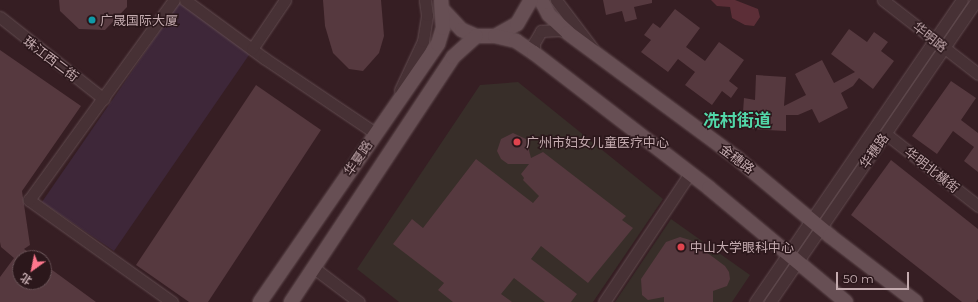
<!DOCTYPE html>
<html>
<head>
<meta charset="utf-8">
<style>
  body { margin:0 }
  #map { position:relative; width:978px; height:302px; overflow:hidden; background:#361e23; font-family:Montserrat,"Noto Sans SC",sans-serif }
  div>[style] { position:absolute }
  .medical>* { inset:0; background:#382e29 }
  .green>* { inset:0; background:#3e2739 }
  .water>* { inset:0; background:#5c2e37 }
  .building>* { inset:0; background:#56393f }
  .roads { filter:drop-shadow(0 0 1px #624c50) drop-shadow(0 0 1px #624c50) }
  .minor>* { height:11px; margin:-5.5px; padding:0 5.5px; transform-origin:5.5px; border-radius:5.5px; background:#473135 }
  .major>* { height:14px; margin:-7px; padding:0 7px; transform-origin:7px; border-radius:7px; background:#674f54 }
  .dots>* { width:11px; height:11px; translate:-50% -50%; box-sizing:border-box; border:2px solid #2b171b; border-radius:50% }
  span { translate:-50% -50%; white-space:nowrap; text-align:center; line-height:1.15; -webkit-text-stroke:3px #2b171b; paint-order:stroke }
  .poi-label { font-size:13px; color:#c4abaf }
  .left { translate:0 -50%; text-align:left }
  .street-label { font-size:13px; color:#c4abaf }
  .district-label { font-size:17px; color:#52d8a9; font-weight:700 }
  .north { position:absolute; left:12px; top:250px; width:40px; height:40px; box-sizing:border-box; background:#2b171b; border:1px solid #685256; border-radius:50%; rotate:213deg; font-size:11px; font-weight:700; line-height:16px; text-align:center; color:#c4abaf }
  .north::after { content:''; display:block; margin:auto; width:14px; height:18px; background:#fd778d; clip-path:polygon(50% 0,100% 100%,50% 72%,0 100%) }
  .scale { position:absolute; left:836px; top:272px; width:73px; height:18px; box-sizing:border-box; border:2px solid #c4abaf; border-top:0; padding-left:5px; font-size:12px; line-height:14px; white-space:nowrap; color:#c4abaf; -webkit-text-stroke:3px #2b171b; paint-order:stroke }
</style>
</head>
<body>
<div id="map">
  <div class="medical">
    <i style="clip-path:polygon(518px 82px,663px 199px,593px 302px,399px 302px,357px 269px,480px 85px)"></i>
    <i style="clip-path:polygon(671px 219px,750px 275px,732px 302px,615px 302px)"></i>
  </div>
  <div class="green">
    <i style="clip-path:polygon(179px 3px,251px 52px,114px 251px,42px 202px)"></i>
  </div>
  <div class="water">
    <i style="clip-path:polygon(711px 0,735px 0,758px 9px,760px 17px,754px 26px,745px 25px,732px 18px,730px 7px,717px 6px)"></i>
  </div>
  <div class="building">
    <i style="clip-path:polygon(59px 0,127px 0,127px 7px,105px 30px,79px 29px,60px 11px)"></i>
    <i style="clip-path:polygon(323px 0,381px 0,384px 36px,379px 53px,363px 71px,349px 69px,333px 53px,325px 26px)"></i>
    <i style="clip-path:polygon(603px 0,652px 0,652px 3px,634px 7px,637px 19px,625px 22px,622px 11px,606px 15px)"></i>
    <i style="clip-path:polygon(675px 9px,700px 28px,686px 47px,705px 61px,719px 42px,744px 60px,729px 81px,738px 88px,731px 98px,722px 91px,712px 105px,685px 85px,695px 72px,678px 59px,668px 72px,641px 52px,651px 40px,644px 35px,653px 23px,660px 28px)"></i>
    <i style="clip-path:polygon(849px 29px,867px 42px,874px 32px,888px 42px,881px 51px,894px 61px,873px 89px,859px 78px,853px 86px,841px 93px,848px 108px,819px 123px,812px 109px,798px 115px,786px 115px,786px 131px,751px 129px,752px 113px,743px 112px,744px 98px,755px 100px,756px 75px,786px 77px,784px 106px,806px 95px,795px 74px,822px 60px,834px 83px,855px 72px,831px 54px)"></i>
    <i style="clip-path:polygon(0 50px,81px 106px,22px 191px,30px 245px,24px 249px,37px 258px,20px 258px,20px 282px,44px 282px,44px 264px,96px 302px,0 302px,0 277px,14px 258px,1px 247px,0 242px)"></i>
    <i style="clip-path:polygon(951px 81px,976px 98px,961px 120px,978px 133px,978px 172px,964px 161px,974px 147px,953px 131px,937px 154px,912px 136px)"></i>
    <i style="clip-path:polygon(256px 85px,321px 130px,208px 302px,189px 302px,136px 265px)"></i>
    <i style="clip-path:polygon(513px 133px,526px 139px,531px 158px,543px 152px,626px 216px,622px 220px,633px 228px,588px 283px,541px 246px,531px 259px,577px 294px,571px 302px,545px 302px,514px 278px,501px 294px,512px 302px,453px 302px,438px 290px,444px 283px,393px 244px,412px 219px,423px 228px,476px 159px,533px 203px,539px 196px,523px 180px,524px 178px,521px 174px,529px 164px,508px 164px,501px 159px,497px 151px,501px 139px)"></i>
    <i style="clip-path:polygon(891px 160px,978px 229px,978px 299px,976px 302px,962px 302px,851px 215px)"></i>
    <i style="clip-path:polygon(680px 237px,690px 240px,725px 266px,729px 272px,730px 279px,727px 286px,713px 291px,713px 302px,664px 302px,664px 297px,648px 300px,642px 295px,641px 279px,666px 242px)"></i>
  </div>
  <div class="roads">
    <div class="minor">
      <i style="left:185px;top:0;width:98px;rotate:36.3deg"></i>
      <i style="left:264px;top:58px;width:134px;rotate:34deg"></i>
      <i style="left:556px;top:0;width:61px;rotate:52.9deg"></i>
      <i style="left:883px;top:0;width:120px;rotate:37.9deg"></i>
      <i style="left:0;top:17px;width:132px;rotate:38.3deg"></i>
      <i style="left:252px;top:49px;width:59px;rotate:-56deg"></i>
      <i style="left:534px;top:53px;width:10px;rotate:-90deg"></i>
      <i style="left:534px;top:43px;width:14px;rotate:-60deg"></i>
      <i style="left:541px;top:31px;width:19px;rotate:-3deg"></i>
      <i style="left:560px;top:30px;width:9px;rotate:21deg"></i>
      <i style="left:400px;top:90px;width:54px;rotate:-64.9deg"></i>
      <i style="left:423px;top:41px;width:26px;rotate:-81deg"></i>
      <i style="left:427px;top:15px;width:15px;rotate:-98deg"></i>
      <i style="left:886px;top:134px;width:117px;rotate:38deg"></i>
      <i style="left:314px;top:268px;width:56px;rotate:37.1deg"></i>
      <i style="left:172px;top:302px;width:176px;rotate:-144.5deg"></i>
      <i style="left:29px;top:200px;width:247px;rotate:-54.1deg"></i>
      <i style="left:604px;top:302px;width:155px;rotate:-56.3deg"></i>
      <i style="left:755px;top:302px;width:366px;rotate:-55.6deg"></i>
      <i style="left:770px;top:302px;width:366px;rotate:-55.6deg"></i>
    </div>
    <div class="major">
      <i style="left:541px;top:0;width:17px;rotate:62deg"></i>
      <i style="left:549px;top:15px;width:26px;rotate:43deg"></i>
      <i style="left:568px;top:33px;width:212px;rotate:36.5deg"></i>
      <i style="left:738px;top:159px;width:120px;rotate:39.9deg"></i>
      <i style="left:830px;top:236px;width:108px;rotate:37.5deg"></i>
      <i style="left:444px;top:11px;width:26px;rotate:47deg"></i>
      <i style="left:462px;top:30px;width:15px;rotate:23deg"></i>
      <i style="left:476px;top:36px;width:19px"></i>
      <i style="left:495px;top:36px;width:25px;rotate:-29deg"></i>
      <i style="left:517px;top:24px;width:28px;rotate:-60deg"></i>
      <i style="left:495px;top:36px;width:22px;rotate:13deg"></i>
      <i style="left:516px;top:41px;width:22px;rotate:34deg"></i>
      <i style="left:534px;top:53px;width:221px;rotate:37.6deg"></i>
      <i style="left:709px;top:188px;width:178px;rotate:39.8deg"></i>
      <i style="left:260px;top:302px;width:313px;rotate:-55.4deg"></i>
      <i style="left:438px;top:44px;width:17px;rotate:-73deg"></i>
      <i style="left:443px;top:28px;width:28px;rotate:-94deg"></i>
      <i style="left:291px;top:302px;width:294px;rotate:-56.5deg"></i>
      <i style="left:453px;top:57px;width:31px;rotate:-42deg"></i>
    </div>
  </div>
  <div class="dots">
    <i style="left:92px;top:20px;background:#0f9aa8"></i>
    <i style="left:517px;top:142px;background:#e0444e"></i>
    <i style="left:681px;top:247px;background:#e0444e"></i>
  </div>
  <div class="poi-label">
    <span class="left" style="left:100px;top:20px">广晟国际大厦</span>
    <span class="left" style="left:526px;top:142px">广州市妇女儿童医疗中心</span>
    <span class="left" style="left:690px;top:247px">中山大学眼科中心</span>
  </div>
  <div class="street-label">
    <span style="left:930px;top:37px;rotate:38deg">华明路</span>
    <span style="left:51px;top:59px;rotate:37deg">珠江西二街</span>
    <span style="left:874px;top:151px;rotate:-55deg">华穗路</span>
    <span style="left:358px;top:158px;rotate:-56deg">华夏路</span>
    <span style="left:737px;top:159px;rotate:37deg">金穗路</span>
    <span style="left:932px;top:170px;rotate:38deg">华明北橫街</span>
  </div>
  <div class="district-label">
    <span style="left:737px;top:121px">冼村街道</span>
  </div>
  <div class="north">北</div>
  <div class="scale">50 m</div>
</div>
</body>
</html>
